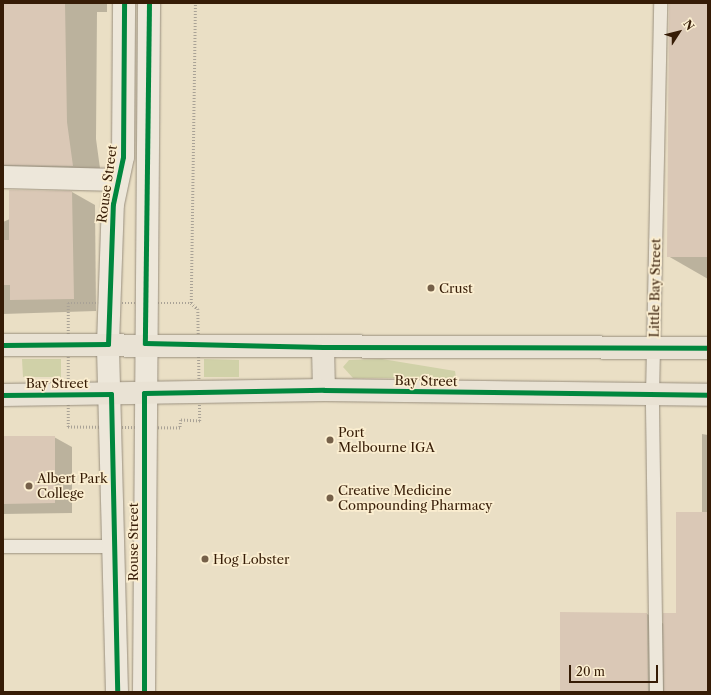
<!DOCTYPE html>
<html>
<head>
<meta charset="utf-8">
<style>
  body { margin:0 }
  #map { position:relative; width:711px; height:695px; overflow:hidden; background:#eadfc5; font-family:"Libre Caslon Text",serif }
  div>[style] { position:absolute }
  .green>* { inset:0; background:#d0d1a8 }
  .shadow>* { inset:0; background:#0003 }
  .building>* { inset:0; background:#dac8b6 }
  .path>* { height:2.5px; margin-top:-1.25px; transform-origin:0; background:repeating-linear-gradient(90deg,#a9a296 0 1px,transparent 0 3px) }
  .roads { filter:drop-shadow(0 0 1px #998f7e) drop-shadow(0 0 1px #998f7e) }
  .lane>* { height:13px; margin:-6.5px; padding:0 6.5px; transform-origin:6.5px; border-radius:6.5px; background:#ede7da }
  .street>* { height:22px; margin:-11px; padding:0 11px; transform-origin:11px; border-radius:11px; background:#ede7da }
  .primary>* { height:22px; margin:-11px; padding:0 11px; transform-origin:11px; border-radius:11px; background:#e9e2d4 }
  .cycleway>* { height:5px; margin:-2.5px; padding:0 2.5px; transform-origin:2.5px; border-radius:2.5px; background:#00873e }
  .dots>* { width:11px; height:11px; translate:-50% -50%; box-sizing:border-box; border:2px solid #fbeed0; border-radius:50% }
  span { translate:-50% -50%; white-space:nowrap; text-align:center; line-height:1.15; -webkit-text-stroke:3.5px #fbeed0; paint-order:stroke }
  .street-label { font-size:13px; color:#361c06 }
  .poi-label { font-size:13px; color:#361c06 }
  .left { translate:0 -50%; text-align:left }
  .frame { position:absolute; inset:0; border:4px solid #361c06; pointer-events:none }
  .north { position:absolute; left:659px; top:12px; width:40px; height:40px; -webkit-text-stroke:3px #fbeed0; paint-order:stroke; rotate:54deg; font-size:11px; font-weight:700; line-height:16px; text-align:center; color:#361c06 }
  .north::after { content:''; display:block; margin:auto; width:14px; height:18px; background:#361c06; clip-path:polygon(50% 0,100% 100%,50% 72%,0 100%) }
  .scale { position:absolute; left:569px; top:665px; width:89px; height:18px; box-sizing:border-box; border:2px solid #361c06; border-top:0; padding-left:5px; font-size:12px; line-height:14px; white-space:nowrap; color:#361c06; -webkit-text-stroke:3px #fbeed0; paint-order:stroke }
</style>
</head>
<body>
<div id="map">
  <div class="green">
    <i style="clip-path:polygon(22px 359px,61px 359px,61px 377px,23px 377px)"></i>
    <i style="clip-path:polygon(204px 359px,239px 360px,239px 377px,204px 377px)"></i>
    <i style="clip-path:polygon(382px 359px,455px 371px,456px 378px,353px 378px,343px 367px,349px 360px)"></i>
  </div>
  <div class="shadow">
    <i style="clip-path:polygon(3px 3px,107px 3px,107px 12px,97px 12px,96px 139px,102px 183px,3px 170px)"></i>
    <i style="clip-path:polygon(670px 3px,708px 3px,708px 279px,668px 256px)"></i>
    <i style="clip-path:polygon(72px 192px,95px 205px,96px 311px,3px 314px,3px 222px)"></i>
    <i style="clip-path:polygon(702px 434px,708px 435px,708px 692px,561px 692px,647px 614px,664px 624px,677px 614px,702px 513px)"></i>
    <i style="clip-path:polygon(3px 437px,54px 437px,72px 447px,72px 513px,3px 514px)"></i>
  </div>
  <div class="building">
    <i style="clip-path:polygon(3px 3px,65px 3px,67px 122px,73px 166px,3px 165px)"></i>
    <i style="clip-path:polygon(669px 3px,708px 3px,708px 257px,667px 257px)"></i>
    <i style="clip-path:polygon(9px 190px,72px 191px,74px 299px,10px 300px,10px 285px,3px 285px,3px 240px,9px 240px)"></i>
    <i style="clip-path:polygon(3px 436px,55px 436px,55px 503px,3px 504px)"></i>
    <i style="clip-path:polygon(676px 512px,708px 512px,708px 692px,664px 692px,663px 613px,676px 613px)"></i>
    <i style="clip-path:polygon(560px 612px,647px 613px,648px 692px,560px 692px)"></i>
  </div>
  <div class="path">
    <i style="left:68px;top:303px;width:123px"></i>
    <i style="left:191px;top:303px;width:9px;rotate:41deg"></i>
    <i style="left:198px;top:309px;width:112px;rotate:89deg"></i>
    <i style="left:200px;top:421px;width:19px;rotate:-177deg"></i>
    <i style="left:181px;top:420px;width:8px;rotate:97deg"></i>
    <i style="left:180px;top:428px;width:112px;rotate:-179.5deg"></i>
    <i style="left:68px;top:427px;width:124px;rotate:-90deg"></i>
    <i style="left:191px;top:303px;width:300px;rotate:-89.2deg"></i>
  </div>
  <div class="roads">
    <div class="lane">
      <i style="left:3px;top:546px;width:113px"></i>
      <i style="left:656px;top:692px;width:297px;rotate:-90.8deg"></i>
      <i style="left:652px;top:395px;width:392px;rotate:-88.8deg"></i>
    </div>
    <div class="street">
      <i style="left:3px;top:177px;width:114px;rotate:1.5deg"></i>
      <i style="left:117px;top:692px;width:348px;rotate:-91.5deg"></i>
      <i style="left:108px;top:344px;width:140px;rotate:-88deg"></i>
      <i style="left:113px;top:204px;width:48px;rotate:-78deg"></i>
      <i style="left:123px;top:157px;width:154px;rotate:-89.6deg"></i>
      <i style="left:144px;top:692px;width:689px;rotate:-89.58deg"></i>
    </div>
    <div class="primary">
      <i style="left:3px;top:345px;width:705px;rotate:0.24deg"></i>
      <i style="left:323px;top:347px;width:43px;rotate:88.7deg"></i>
      <i style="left:3px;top:395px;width:321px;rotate:-0.9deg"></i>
      <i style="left:324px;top:390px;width:384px;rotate:0.7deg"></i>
    </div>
  </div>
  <div class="cycleway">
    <i style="left:149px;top:3px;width:340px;rotate:90.7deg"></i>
    <i style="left:145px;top:343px;width:178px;rotate:1.3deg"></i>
    <i style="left:323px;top:347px;width:385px;rotate:0.1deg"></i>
    <i style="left:3px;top:345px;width:105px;rotate:-0.5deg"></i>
    <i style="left:108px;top:344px;width:140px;rotate:-88deg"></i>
    <i style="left:113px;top:204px;width:48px;rotate:-78deg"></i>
    <i style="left:123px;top:157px;width:154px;rotate:-89.6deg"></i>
    <i style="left:3px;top:395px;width:108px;rotate:-0.5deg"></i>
    <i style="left:111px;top:394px;width:298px;rotate:88.8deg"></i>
    <i style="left:144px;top:692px;width:299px;rotate:-90deg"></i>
    <i style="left:144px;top:393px;width:180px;rotate:-1deg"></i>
    <i style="left:324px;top:390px;width:384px;rotate:0.7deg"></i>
  </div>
  <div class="dots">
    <i style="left:431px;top:288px;background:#756049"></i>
    <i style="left:330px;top:440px;background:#756049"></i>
    <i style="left:29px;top:486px;background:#756049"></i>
    <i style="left:330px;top:498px;background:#756049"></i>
    <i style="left:205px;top:559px;background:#756049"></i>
  </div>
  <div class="street-label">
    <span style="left:107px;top:184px;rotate:-82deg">Rouse Street</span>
    <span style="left:655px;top:288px;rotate:-89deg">Little Bay Street</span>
    <span style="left:426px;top:381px;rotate:1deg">Bay Street</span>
    <span style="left:57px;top:383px">Bay Street</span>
    <span style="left:133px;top:542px;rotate:-90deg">Rouse Street</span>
  </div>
  <div class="poi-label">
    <span class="left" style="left:439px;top:288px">Crust</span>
    <span class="left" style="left:338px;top:440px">Port<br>Melbourne IGA</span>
    <span class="left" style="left:37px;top:486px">Albert Park<br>College</span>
    <span class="left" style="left:338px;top:498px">Creative Medicine<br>Compounding Pharmacy</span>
    <span class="left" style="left:213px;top:559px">Hog Lobster</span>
  </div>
  <div class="frame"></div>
  <div class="north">N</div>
  <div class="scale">20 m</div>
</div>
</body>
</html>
